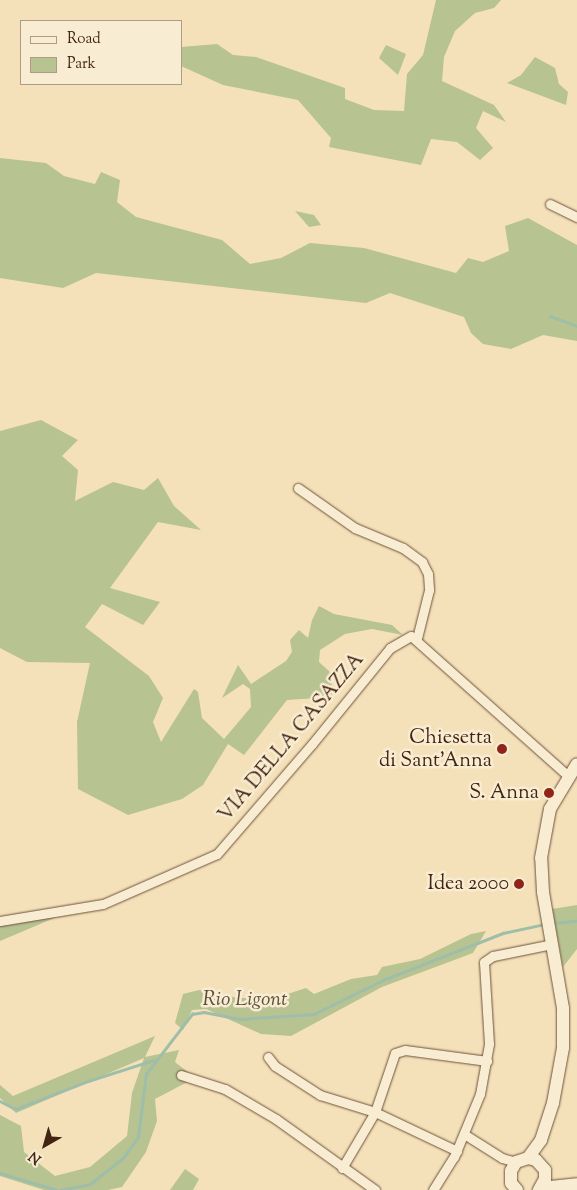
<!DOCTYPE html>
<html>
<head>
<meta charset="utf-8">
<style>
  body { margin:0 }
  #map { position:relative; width:577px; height:1190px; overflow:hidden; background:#f4e1b9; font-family:"Sorts Mill Goudy",serif }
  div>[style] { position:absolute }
  .green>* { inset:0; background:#b8c392 }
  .stream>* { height:2.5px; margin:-1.25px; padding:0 1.25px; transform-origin:1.25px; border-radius:1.25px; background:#9ebea9 }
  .roads { filter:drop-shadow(0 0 1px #6f523b) drop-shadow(0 0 1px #6f523b) }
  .minor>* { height:9px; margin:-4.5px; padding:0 4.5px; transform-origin:4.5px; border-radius:4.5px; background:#f8ecd2 }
  .secondary>* { height:12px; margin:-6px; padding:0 6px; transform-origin:6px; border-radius:6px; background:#f8ecd2 }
  .dots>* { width:14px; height:14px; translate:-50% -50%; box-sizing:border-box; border:2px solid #f8ecd2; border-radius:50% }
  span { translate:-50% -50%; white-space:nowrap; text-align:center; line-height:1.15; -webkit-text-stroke:5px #f8ecd2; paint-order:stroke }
  .street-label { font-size:20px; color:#432311 }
  .poi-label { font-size:20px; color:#432311 }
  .right { translate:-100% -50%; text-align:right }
  .water-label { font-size:21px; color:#5e523f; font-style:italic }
  .legend { position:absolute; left:20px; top:20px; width:162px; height:65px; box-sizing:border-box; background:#f8ecd2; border:1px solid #b09c85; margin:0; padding:6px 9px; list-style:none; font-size:15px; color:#432311 }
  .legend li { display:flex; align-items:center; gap:10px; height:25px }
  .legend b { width:25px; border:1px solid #b09c85 }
  .north { position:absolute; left:20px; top:1120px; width:50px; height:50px; -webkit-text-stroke:4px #f8ecd2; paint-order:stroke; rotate:218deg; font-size:14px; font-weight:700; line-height:20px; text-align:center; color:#432311 }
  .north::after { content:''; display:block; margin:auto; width:18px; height:22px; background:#432311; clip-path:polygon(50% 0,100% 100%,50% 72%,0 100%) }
</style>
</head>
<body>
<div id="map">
  <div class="green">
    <i style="clip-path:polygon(436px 0,501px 0,494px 8px,475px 13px,455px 31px,444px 57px,442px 81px,494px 105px,506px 122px,483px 111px,476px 128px,493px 148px,480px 160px,457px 142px,431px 139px,421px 165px,329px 147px,331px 138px,298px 100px,223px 85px,181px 66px,181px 47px,217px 44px,233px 55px,256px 57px,345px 88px,345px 99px,374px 110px,404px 111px,407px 74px,423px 55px)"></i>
    <i style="clip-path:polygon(386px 45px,406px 54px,398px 75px,379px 58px)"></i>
    <i style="clip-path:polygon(535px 57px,555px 68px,559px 84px,568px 92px,566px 105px,507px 83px,521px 75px)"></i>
    <i style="clip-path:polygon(0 158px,46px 163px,64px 176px,95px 184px,101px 172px,120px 180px,117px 202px,136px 217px,222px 240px,250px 264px,281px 258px,310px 243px,364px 248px,456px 273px,468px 258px,483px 262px,509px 251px,505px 226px,528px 218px,577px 245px,577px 341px,543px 335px,511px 349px,483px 344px,471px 333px,464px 317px,390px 293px,366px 303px,96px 273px,63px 288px,0 278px)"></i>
    <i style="clip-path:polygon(295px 211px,314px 215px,321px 225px,309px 227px)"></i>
    <i style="clip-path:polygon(41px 420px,78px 440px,62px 456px,78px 470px,75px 501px,113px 482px,144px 490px,158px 478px,174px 506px,201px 530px,158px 522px,110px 588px,160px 602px,143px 625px,102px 604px,85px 627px,149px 676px,163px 698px,153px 722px,161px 742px,194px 689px,198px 692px,202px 718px,224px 739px,251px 707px,250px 689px,243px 684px,222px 698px,238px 665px,251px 684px,286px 661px,292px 652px,290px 640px,299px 630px,308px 638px,312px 620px,319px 606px,334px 614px,392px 625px,403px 635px,372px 629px,345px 634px,320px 650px,319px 662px,331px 673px,332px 697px,287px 700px,244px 755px,228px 744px,203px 785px,182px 799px,128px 815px,78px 789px,77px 722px,90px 663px,27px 662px,0 648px,0 431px)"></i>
    <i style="clip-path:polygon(577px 905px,577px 949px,563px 967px,552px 909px)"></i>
    <i style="clip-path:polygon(59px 916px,0 941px,0 926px)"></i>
    <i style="clip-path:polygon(486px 931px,473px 953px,382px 987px,291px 1036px,261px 1034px,206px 1009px,192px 1010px,183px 1030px,175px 1023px,183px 994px,199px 990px,238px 998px,275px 998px,306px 988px,314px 994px,351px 979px,377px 975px,382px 967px,420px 959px,471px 934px)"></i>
    <i style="clip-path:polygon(155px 1036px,145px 1057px,179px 1050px,175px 1062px,195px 1078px,155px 1099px,157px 1121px,146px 1152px,122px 1187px,108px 1190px,44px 1190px,0 1176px,0 1115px,21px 1126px,24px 1152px,55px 1176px,90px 1167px,127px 1136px,132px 1093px,144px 1058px,16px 1113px,0 1098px,0 1085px,13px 1096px)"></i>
    <i style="clip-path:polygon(185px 1169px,199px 1179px,193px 1190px,170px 1190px)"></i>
  </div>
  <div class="stream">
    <i style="left:550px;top:316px;width:29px;rotate:20deg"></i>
    <i style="left:552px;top:923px;width:25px;rotate:-5deg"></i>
    <i style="left:0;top:1101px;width:18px;rotate:27deg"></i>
    <i style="left:16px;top:1109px;width:77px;rotate:-21.3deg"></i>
    <i style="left:88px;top:1081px;width:69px;rotate:-17.7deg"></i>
    <i style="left:0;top:1173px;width:59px;rotate:16.6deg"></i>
    <i style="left:60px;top:1190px;width:31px;rotate:-11deg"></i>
    <i style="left:90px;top:1184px;width:42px;rotate:-38.2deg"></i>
    <i style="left:123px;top:1158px;width:26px;rotate:-54deg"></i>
    <i style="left:138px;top:1137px;width:64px;rotate:-82.8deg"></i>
    <i style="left:146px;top:1074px;width:76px;rotate:-52.5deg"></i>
    <i style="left:192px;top:1014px;width:12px;rotate:-9deg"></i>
    <i style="left:204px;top:1012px;width:36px;rotate:11deg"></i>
    <i style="left:239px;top:1019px;width:75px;rotate:-3.8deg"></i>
    <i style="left:314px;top:1014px;width:77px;rotate:-26.2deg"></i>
    <i style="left:383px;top:980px;width:129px;rotate:-21.4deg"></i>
    <i style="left:503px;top:933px;width:43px;rotate:-12.1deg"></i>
  </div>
  <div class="roads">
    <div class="minor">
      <i style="left:550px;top:204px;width:30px;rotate:26deg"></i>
      <i style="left:298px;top:488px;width:70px;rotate:35.1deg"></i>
      <i style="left:355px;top:528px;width:52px;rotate:22.6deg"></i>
      <i style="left:403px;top:548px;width:24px;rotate:36deg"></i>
      <i style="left:422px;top:562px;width:13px;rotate:63deg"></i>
      <i style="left:428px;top:574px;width:16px;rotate:86deg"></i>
      <i style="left:429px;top:590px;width:49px;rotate:104deg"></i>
      <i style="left:0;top:921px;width:104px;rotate:-9.4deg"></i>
      <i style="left:103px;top:904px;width:124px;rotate:-23.7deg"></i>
      <i style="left:217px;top:854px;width:145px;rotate:-49.2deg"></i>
      <i style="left:312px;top:744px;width:124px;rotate:-50.9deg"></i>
      <i style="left:390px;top:648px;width:24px;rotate:-30deg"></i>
      <i style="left:411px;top:636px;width:210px;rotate:41.7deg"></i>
      <i style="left:268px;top:1057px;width:11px;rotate:52deg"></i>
      <i style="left:275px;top:1066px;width:54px;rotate:32.8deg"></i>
      <i style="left:320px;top:1095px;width:58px;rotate:17.2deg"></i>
      <i style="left:375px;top:1112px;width:91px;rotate:25.4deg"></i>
      <i style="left:181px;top:1075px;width:46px;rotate:17.7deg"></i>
      <i style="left:225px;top:1089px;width:59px;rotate:30.5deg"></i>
      <i style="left:276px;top:1119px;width:122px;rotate:35.6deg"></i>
      <i style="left:464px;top:1134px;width:45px;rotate:32.3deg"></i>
      <i style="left:502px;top:1158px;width:15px;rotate:16deg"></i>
      <i style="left:342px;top:1168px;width:65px;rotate:-59.5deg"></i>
      <i style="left:375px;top:1112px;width:62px;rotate:-71.3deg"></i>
      <i style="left:395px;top:1053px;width:10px;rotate:-17deg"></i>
      <i style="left:405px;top:1050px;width:83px;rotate:7.6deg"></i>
      <i style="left:433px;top:1190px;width:39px;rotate:-58deg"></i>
      <i style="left:454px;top:1157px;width:68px;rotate:-67.6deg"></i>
      <i style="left:480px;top:1094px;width:51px;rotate:-79.8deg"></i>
      <i style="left:489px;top:1044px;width:82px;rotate:-93.5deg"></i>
      <i style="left:484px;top:962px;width:11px;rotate:-34deg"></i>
      <i style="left:493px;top:956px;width:60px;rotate:-11.5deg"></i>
    </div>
    <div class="secondary">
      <i style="left:528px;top:1158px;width:22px;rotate:-54deg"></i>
      <i style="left:541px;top:1140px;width:39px;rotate:-72deg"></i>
      <i style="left:553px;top:1103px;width:56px;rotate:-79.7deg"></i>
      <i style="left:563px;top:1048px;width:40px;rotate:-90deg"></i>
      <i style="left:563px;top:1008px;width:118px;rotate:-99.8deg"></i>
      <i style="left:543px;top:892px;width:34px;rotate:-93deg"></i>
      <i style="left:541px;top:858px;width:50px;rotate:-79.6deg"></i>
      <i style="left:550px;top:809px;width:52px;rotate:-59deg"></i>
      <i style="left:541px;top:1188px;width:36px;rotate:-6deg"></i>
      <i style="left:517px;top:1190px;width:9px;rotate:-131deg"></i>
      <i style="left:511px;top:1183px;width:12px;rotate:-90deg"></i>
      <i style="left:511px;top:1171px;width:10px;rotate:-61deg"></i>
      <i style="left:516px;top:1162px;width:13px;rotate:-18deg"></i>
      <i style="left:528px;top:1158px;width:8px;rotate:14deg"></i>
      <i style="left:536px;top:1160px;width:13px;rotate:48deg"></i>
      <i style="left:545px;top:1170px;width:9px;rotate:90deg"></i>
      <i style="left:545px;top:1179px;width:13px;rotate:119deg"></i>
    </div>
  </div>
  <div class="dots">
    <i style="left:502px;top:749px;background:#8f2418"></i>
    <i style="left:549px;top:793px;background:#8f2418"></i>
    <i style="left:519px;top:884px;background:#8f2418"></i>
  </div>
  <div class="street-label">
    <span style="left:292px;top:738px;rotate:-50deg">VIA DELLA CASAZZA</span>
  </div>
  <div class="poi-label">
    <span class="right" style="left:492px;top:750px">Chiesetta<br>di Sant'Anna</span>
    <span class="right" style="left:539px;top:793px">S. Anna</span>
    <span class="right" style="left:509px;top:884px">Idea 2000</span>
  </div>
  <div class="water-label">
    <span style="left:245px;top:1000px">Rio Ligont</span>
  </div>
  <ul class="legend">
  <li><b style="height:6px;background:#f8ecd2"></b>Road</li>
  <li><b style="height:14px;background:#b8c392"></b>Park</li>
  </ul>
  <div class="north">N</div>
</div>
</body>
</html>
